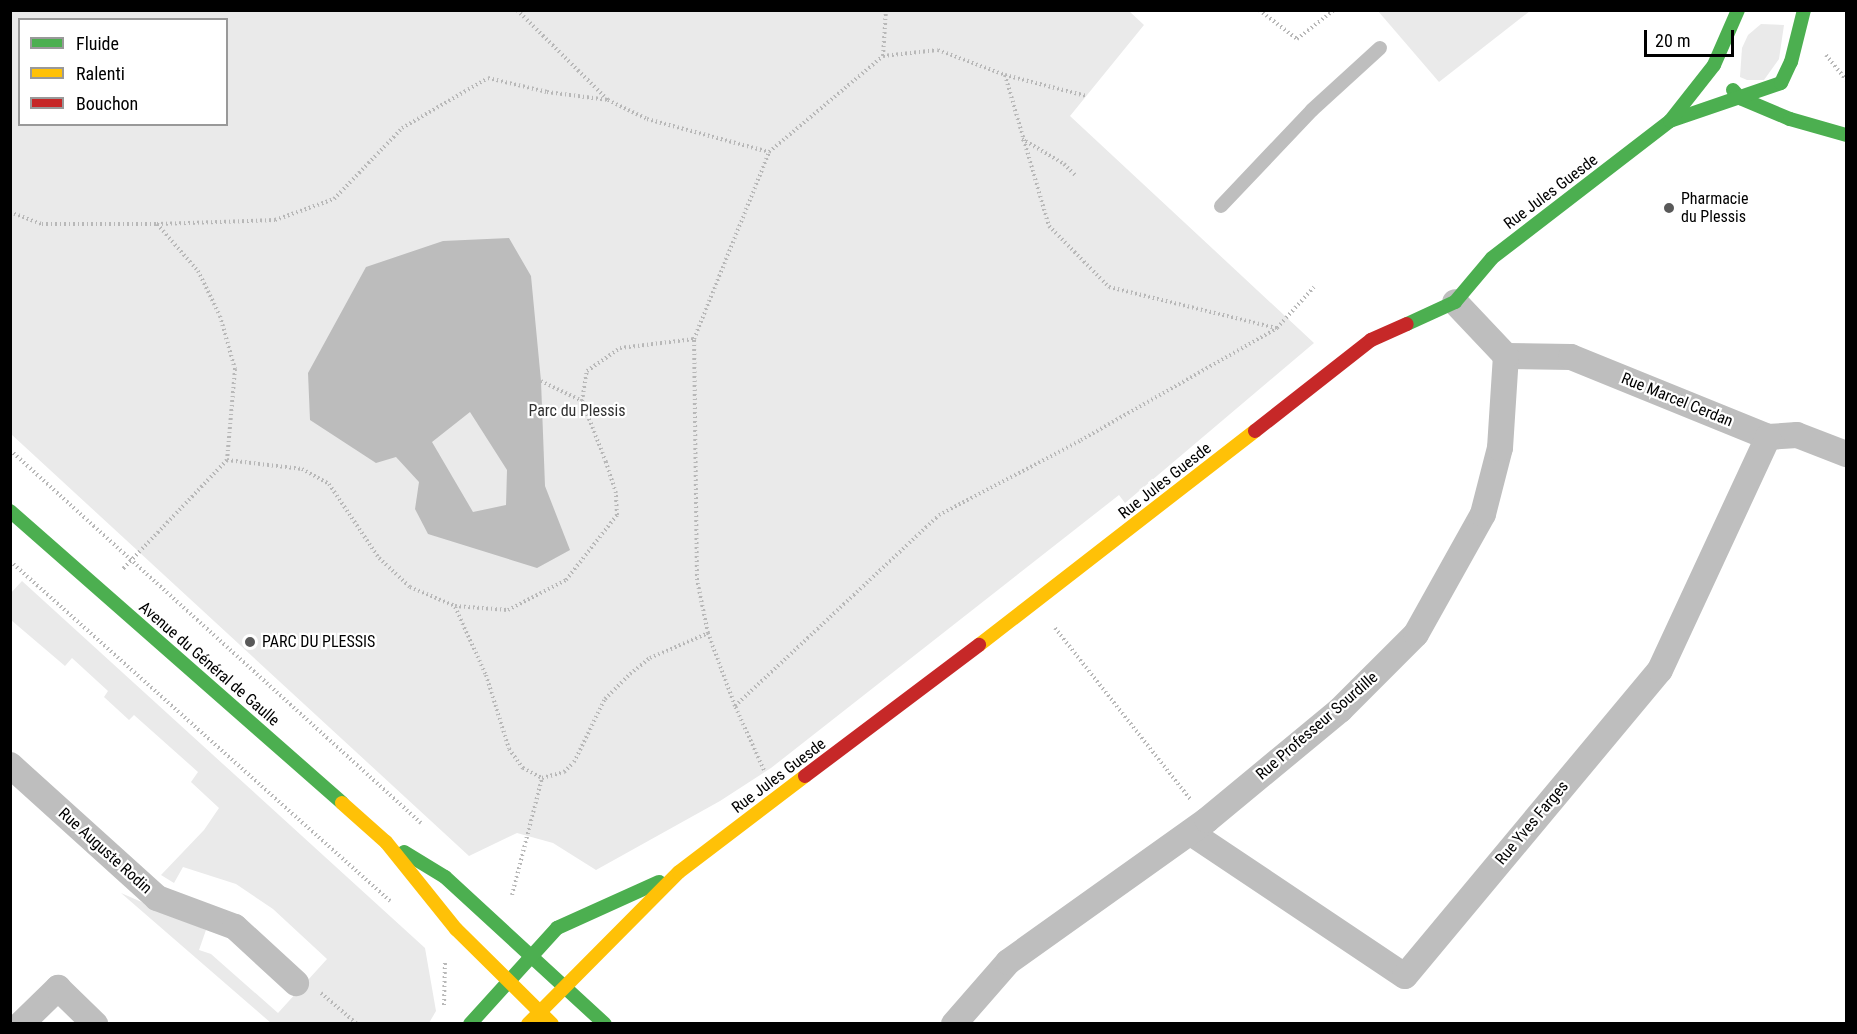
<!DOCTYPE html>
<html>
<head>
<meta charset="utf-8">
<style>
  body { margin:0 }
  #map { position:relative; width:1857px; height:1034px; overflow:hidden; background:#fff; font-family:"Roboto Condensed",sans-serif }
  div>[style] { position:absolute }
  .green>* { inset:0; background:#eaeaea }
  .water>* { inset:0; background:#bcbcbc }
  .path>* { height:4px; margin-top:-2px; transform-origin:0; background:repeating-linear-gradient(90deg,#b8b8b8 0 1.5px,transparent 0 4.5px) }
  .lane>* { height:14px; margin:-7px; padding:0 7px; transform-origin:7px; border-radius:7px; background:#bebebe }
  .street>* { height:26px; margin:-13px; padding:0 13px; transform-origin:13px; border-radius:13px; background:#bebebe }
  .fast>* { height:14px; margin:-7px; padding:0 7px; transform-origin:7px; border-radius:7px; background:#4caf50 }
  .slow>* { height:14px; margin:-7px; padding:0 7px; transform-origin:7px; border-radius:7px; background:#ffc107 }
  .jam>* { height:14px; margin:-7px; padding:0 7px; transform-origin:7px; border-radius:7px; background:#c62828 }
  .dots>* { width:16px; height:16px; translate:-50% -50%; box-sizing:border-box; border:3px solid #fff; border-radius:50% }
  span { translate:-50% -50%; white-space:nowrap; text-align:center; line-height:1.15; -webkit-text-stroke:4.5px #fff; paint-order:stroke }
  .street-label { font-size:16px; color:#000 }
  .poi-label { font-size:16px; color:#000 }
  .left { translate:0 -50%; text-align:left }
  .park-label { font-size:16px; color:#303030 }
  .frame { position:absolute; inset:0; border:12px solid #000; pointer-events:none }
  .legend { position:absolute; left:18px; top:18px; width:210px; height:108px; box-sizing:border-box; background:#fff; border:2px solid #999; margin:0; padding:8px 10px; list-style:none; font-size:18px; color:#000 }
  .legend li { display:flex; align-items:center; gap:12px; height:30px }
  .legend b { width:30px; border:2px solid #999 }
  .scale { position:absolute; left:1644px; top:30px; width:90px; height:27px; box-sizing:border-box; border:3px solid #000; border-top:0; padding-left:8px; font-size:18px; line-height:21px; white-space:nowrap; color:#000; -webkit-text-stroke:4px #fff; paint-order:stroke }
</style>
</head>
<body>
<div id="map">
  <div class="green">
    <i style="clip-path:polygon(evenodd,10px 11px,1129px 11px,1144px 25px,1070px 116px,1314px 343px,1125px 503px,1119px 495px,771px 768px,720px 801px,596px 870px,553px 843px,517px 833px,469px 856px,11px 434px,10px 11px,20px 20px,226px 20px,226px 124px,20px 124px,20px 20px)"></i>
    <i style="clip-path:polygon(1378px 11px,1530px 11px,1439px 82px)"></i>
    <i style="clip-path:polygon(1761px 24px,1784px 25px,1779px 59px,1764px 80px,1747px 80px,1740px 77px,1742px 48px,1748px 35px)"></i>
    <i style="clip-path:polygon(22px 581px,425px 948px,436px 1011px,429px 1023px,271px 1023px,121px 893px,206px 930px,199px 950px,211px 954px,278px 1013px,327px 959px,273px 909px,236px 884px,183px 867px,174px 883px,161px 875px,204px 830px,219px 808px,191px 782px,198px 772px,134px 715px,129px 720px,104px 697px,108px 691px,72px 658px,65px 666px,11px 620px,10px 594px)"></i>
  </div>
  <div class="water">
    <i style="clip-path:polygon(evenodd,509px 238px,531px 276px,541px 381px,545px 486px,570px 550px,537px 568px,428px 534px,415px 509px,419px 482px,396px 457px,376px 463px,310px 420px,308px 373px,366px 267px,443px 241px,509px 238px,470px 412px,507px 470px,506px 505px,473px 512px,432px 442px,470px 412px)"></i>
  </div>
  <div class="path">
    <i style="left:517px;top:10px;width:128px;rotate:44.7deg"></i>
    <i style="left:608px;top:100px;width:43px;rotate:26deg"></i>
    <i style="left:647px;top:119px;width:126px;rotate:15.1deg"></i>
    <i style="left:1114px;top:10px;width:12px"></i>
    <i style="left:1259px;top:10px;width:48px;rotate:37.3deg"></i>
    <i style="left:1297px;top:39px;width:47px;rotate:-38.1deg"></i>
    <i style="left:1826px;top:55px;width:32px;rotate:51deg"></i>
    <i style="left:883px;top:56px;width:46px;rotate:-86.3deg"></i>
    <i style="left:1005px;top:75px;width:157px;rotate:73.8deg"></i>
    <i style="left:1049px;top:226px;width:86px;rotate:45.5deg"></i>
    <i style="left:1109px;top:287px;width:172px;rotate:13.8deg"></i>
    <i style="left:1022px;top:139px;width:49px;rotate:30.8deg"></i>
    <i style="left:1064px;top:164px;width:17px;rotate:45deg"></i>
    <i style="left:10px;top:212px;width:34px;rotate:21deg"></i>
    <i style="left:42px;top:224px;width:115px"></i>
    <i style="left:157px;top:224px;width:62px;rotate:48.9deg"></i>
    <i style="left:198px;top:271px;width:50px;rotate:63.9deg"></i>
    <i style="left:220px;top:316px;width:55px;rotate:74.2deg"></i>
    <i style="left:235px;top:369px;width:91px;rotate:95deg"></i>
    <i style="left:227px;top:460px;width:152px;rotate:133.7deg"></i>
    <i style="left:157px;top:224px;width:118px;rotate:-1.9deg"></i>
    <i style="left:275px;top:220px;width:63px;rotate:-19.6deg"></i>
    <i style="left:334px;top:199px;width:98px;rotate:-46.2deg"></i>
    <i style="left:402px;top:128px;width:99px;rotate:-30.2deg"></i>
    <i style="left:488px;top:78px;width:61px;rotate:13.3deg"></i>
    <i style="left:547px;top:92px;width:62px;rotate:7.5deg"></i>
    <i style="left:541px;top:381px;width:46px;rotate:26deg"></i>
    <i style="left:10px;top:450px;width:555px;rotate:42.23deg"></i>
    <i style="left:227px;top:460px;width:76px;rotate:6.8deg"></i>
    <i style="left:302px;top:469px;width:31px;rotate:29deg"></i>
    <i style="left:329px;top:484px;width:89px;rotate:56deg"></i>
    <i style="left:379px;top:558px;width:42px;rotate:43.1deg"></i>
    <i style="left:410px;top:587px;width:49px;rotate:22.9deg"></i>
    <i style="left:455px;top:606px;width:53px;rotate:4.3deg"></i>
    <i style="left:508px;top:610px;width:65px;rotate:-27.3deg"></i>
    <i style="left:566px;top:580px;width:83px;rotate:-51.9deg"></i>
    <i style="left:617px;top:515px;width:22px;rotate:-93deg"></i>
    <i style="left:616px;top:493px;width:33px;rotate:-108deg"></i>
    <i style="left:606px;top:462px;width:66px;rotate:-111.5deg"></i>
    <i style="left:582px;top:401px;width:30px;rotate:-81deg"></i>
    <i style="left:587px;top:371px;width:40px;rotate:-34.9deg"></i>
    <i style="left:620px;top:348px;width:75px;rotate:-6.9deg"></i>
    <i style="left:10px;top:561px;width:510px;rotate:41.82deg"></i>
    <i style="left:455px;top:607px;width:75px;rotate:65.5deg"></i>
    <i style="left:486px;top:675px;width:77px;rotate:72.7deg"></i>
    <i style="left:509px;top:749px;width:24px;rotate:54deg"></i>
    <i style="left:523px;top:768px;width:21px;rotate:28deg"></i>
    <i style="left:1055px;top:628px;width:218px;rotate:51.7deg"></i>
    <i style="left:735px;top:706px;width:279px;rotate:-43.1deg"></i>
    <i style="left:939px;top:515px;width:161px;rotate:-27.8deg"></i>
    <i style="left:1081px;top:440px;width:226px;rotate:-29.7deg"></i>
    <i style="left:1277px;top:328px;width:55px;rotate:-47.9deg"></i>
    <i style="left:764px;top:770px;width:70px;rotate:-114.4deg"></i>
    <i style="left:735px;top:706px;width:78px;rotate:-110.3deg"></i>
    <i style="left:708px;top:633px;width:54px;rotate:-101.7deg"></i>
    <i style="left:697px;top:580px;width:241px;rotate:-90.7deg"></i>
    <i style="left:694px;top:339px;width:201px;rotate:-68.1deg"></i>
    <i style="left:769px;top:152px;width:149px;rotate:-40.1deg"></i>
    <i style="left:883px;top:56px;width:55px;rotate:-6.2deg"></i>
    <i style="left:938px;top:50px;width:72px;rotate:20.5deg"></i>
    <i style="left:1005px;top:75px;width:84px;rotate:14.5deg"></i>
    <i style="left:512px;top:895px;width:121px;rotate:-75.6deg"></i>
    <i style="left:542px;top:778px;width:23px;rotate:-15deg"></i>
    <i style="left:564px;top:772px;width:14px;rotate:-45deg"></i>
    <i style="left:574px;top:762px;width:70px;rotate:-63.8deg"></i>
    <i style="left:605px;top:699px;width:35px;rotate:-45deg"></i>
    <i style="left:630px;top:674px;width:26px;rotate:-39deg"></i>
    <i style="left:650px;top:658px;width:63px;rotate:-23.3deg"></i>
    <i style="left:321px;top:993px;width:48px;rotate:40.7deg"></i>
    <i style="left:444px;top:1005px;width:43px;rotate:-88.7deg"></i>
  </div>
  <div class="lane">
    <i style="left:1221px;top:206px;width:132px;rotate:-46.5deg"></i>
    <i style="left:1312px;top:110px;width:92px;rotate:-42.4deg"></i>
  </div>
  <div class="street">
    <i style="left:1506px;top:356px;width:65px;rotate:0.9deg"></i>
    <i style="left:1571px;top:357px;width:213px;rotate:22.1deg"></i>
    <i style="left:1768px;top:437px;width:29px;rotate:-4deg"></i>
    <i style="left:1797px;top:435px;width:53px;rotate:21.2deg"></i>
    <i style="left:10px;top:765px;width:198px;rotate:42.1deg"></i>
    <i style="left:157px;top:898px;width:83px;rotate:20.4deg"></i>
    <i style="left:235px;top:927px;width:83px;rotate:42.6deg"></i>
    <i style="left:1191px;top:833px;width:257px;rotate:33.8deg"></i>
    <i style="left:1405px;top:976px;width:398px;rotate:-50.2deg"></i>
    <i style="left:1660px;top:670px;width:257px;rotate:-65.1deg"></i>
    <i style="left:21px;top:1024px;width:52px;rotate:-44.2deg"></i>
    <i style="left:58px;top:988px;width:52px;rotate:44.2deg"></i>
    <i style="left:954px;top:1024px;width:82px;rotate:-48.9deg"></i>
    <i style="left:1008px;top:962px;width:244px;rotate:-35.5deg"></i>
    <i style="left:1207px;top:820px;width:173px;rotate:-39.6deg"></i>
    <i style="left:1340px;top:710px;width:107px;rotate:-45deg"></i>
    <i style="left:1416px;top:634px;width:137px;rotate:-60.8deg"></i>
    <i style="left:1483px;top:514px;width:68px;rotate:-75.6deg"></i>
    <i style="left:1500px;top:448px;width:92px;rotate:-86.3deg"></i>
    <i style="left:1506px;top:356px;width:74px;rotate:-133.4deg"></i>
  </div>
  <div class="fast">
    <i style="left:1733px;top:90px;width:11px;rotate:49deg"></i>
    <i style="left:1740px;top:98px;width:54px;rotate:22.8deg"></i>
    <i style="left:1790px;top:119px;width:58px;rotate:15.9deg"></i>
    <i style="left:1670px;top:121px;width:117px;rotate:-18.9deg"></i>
    <i style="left:1781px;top:83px;width:23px;rotate:-65deg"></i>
    <i style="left:1791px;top:62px;width:54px;rotate:-76deg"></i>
    <i style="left:1407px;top:324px;width:53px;rotate:-24.6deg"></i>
    <i style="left:1455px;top:302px;width:57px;rotate:-49.9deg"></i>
    <i style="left:1492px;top:258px;width:225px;rotate:-37.6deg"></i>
    <i style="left:1670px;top:121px;width:71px;rotate:-51.8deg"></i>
    <i style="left:1714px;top:65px;width:60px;rotate:-66.4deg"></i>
    <i style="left:10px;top:511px;width:442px;rotate:41.3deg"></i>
    <i style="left:404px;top:852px;width:48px;rotate:31.4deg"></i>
    <i style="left:445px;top:877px;width:217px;rotate:42.6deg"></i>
    <i style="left:470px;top:1024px;width:130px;rotate:-47.8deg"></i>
    <i style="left:557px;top:928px;width:112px;rotate:-24.3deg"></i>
  </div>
  <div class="slow">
    <i style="left:979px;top:645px;width:349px;rotate:-37.8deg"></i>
    <i style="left:342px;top:803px;width:59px;rotate:41.6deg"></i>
    <i style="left:386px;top:842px;width:112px;rotate:51.2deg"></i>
    <i style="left:456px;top:929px;width:135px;rotate:44.7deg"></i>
    <i style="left:528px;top:1024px;width:214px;rotate:-45.2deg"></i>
    <i style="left:679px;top:872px;width:158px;rotate:-37.3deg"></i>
  </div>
  <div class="jam">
    <i style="left:1255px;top:431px;width:147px;rotate:-38.1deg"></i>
    <i style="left:1371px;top:340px;width:39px;rotate:-24deg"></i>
    <i style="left:805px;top:776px;width:218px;rotate:-37deg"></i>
  </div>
  <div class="dots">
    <i style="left:1669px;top:208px;background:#595959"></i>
    <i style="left:250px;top:642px;background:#595959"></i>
  </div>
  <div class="street-label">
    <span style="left:1551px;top:192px;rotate:-37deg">Rue Jules Guesde</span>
    <span style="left:1677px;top:400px;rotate:22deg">Rue Marcel Cerdan</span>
    <span style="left:1165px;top:481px;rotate:-38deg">Rue Jules Guesde</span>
    <span style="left:209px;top:664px;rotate:41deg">Avenue du Général de Gaulle</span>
    <span style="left:1317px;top:726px;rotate:-41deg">Rue Professeur Sourdille</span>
    <span style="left:779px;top:776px;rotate:-37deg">Rue Jules Guesde</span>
    <span style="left:1532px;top:823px;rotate:-50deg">Rue Yves Farges</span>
    <span style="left:105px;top:851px;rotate:42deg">Rue Auguste Rodin</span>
  </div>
  <div class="poi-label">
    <span class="left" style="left:1681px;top:208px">Pharmacie<br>du Plessis</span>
    <span class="left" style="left:262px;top:642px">PARC DU PLESSIS</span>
  </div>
  <div class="park-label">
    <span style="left:577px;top:411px">Parc du Plessis</span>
  </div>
  <div class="frame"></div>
  <ul class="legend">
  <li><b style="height:8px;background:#4caf50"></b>Fluide</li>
  <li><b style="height:8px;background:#ffc107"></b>Ralenti</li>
  <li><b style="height:8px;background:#c62828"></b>Bouchon</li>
  </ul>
  <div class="scale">20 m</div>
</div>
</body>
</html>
